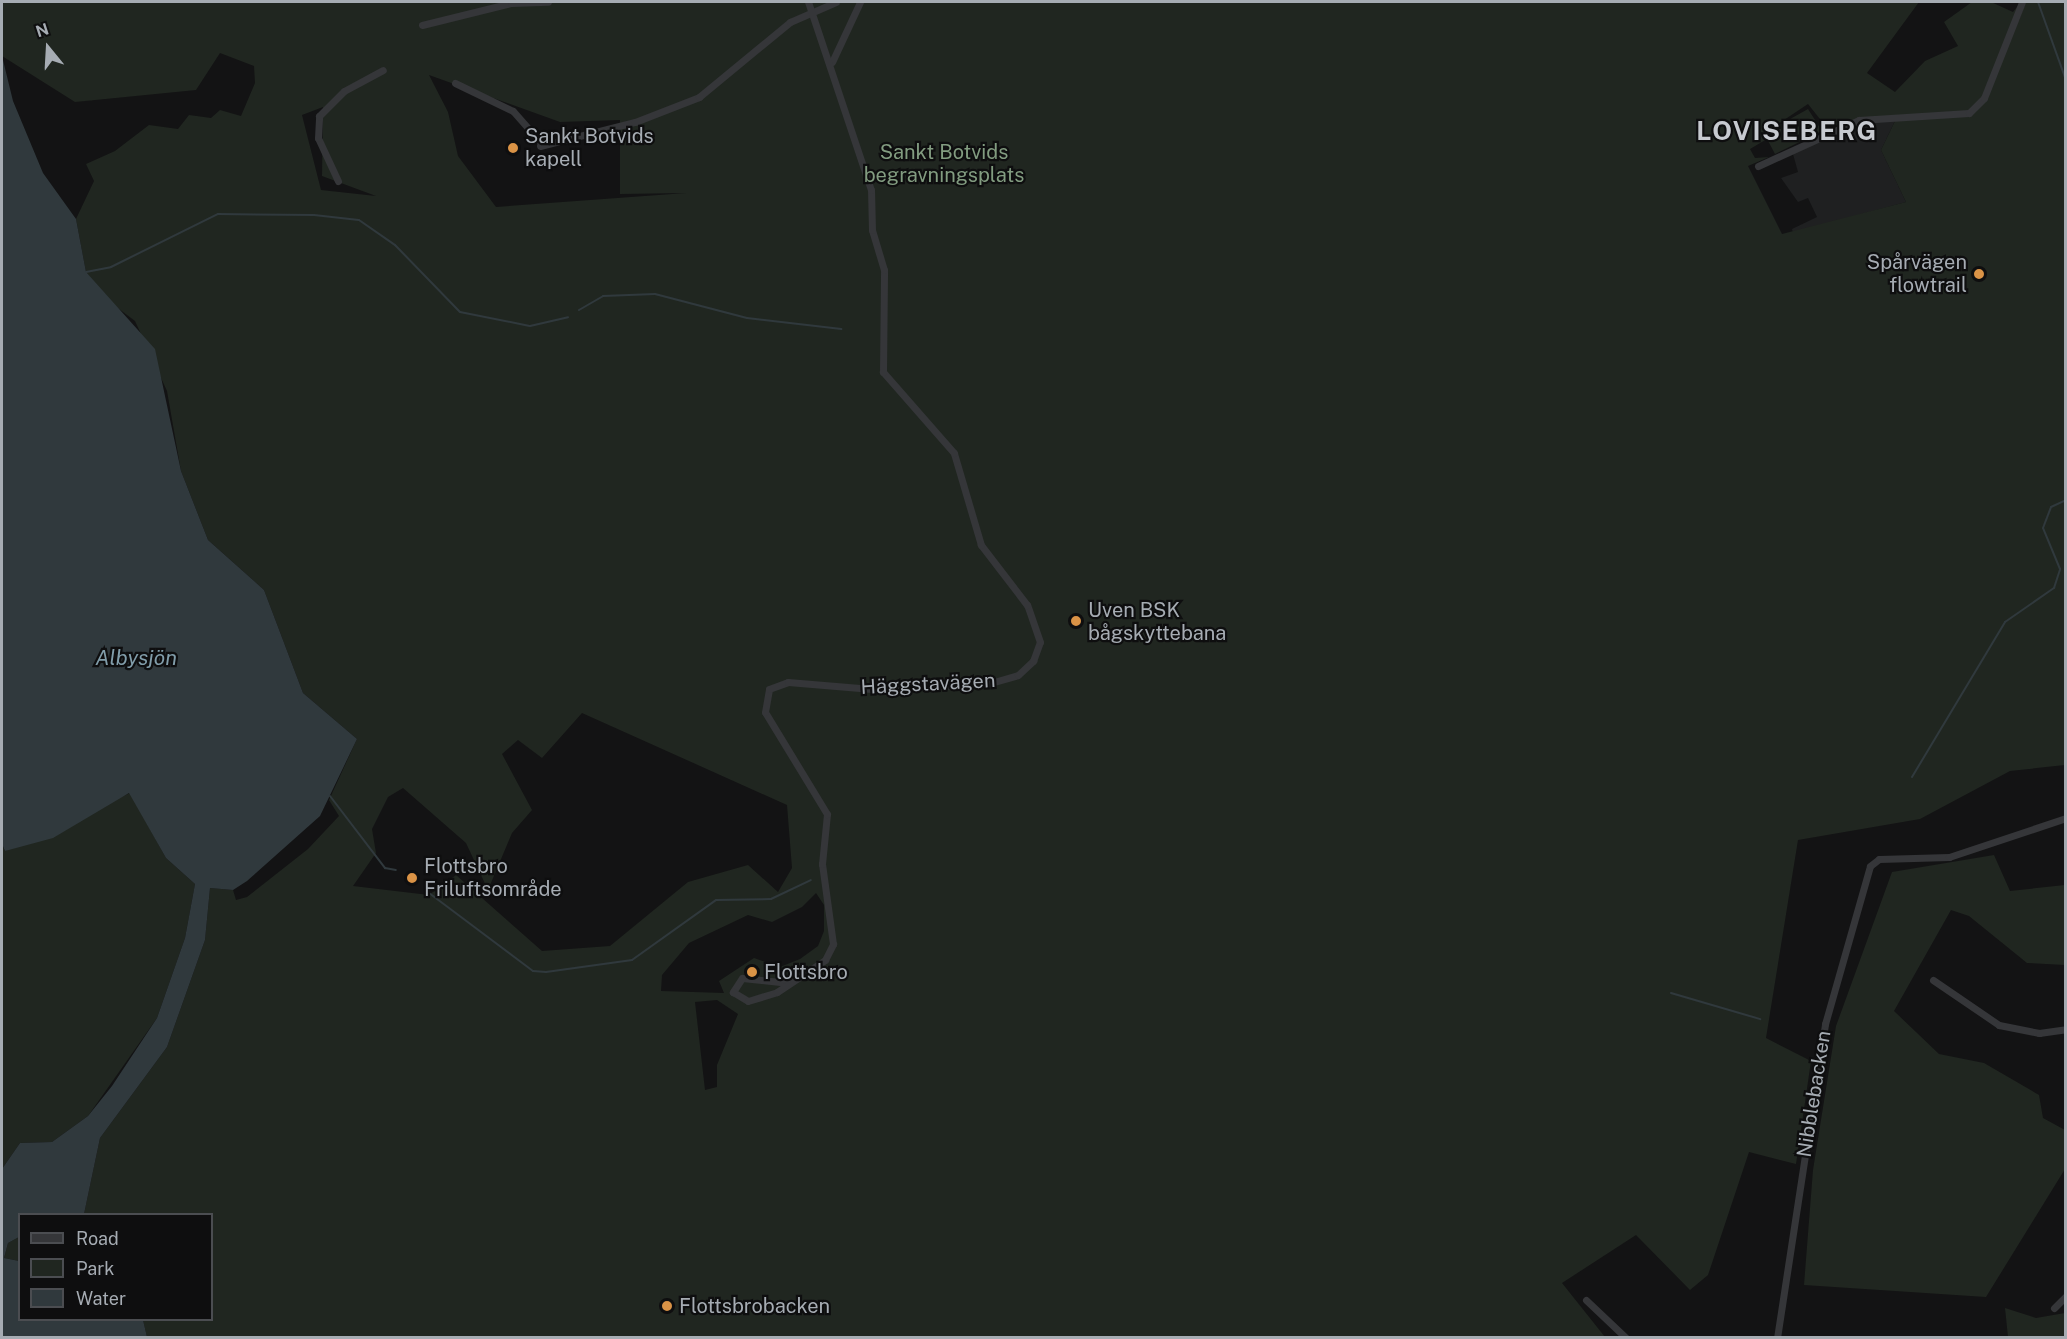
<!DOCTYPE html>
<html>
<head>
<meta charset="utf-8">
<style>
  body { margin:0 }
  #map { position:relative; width:2067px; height:1339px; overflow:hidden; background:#131314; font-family:"Public Sans",sans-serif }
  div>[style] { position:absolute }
  .built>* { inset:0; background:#1f2021 }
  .green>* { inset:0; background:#202620 }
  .water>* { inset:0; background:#30393d }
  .stream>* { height:2px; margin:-1px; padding:0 1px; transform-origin:1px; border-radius:1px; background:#30393d }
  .street>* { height:7px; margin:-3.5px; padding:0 3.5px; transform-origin:3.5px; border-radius:3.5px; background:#353639 }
  .dots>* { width:16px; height:16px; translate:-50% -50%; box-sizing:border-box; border:3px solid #0e0e0f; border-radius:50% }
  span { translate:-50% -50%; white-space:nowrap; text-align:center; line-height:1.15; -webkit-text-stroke:4.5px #0e0e0f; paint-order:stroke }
  .poi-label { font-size:20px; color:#a6acb3 }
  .left { translate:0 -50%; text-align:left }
  .right { translate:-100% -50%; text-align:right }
  .park-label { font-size:20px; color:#829c80 }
  .street-label { font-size:20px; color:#a6acb3 }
  .water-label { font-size:21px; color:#819daa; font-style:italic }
  .district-label { font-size:26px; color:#c7cad0; font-weight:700; letter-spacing:1.5px }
  .frame { position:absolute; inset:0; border:3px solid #a6acb3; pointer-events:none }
  .legend { position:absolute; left:18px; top:1213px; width:195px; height:108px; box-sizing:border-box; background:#0e0e0f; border:2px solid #4b4d51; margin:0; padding:8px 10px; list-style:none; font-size:18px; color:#a6acb3 }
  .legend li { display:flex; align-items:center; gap:12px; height:30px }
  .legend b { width:30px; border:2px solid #4b4d51 }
  .north { position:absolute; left:18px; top:18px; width:60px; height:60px; -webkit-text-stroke:4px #0e0e0f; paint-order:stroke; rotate:342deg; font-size:16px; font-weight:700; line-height:24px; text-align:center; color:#a6acb3 }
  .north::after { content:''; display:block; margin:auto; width:21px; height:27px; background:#a6acb3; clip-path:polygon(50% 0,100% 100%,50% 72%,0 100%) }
</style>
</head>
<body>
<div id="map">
  <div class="built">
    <i style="clip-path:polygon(1895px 121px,1881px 150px,1906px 202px,1793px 233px,1792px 229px,1817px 217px,1808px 198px,1798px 202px,1781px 178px,1798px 172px,1793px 154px,1861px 122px)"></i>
  </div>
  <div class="green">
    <i style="clip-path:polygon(evenodd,2px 2px,1919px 2px,1867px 73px,1895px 92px,1925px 61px,1958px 46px,1944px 22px,1972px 2px,1991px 2px,2013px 12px,2021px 2px,2014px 17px,2019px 20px,2026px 2px,2065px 2px,2065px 765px,2010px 771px,1920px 819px,1798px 840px,1766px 1038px,1811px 1061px,1796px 1164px,1749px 1152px,1708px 1275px,1690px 1290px,1636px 1235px,1562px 1283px,1605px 1337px,147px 1337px,143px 1320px,212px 1320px,212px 1214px,84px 1214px,100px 1138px,167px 1047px,205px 940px,210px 888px,233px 890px,236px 900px,247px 897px,308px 849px,339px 816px,329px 800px,357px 739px,303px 693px,264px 590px,208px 540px,181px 471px,167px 391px,135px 321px,103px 297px,86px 272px,76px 219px,94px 181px,86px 164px,115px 151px,149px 125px,178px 129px,189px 115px,211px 118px,220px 110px,241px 116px,255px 83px,254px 66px,220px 53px,196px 90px,75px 102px,2px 56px,2px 2px,429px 75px,560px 122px,620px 120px,620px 194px,686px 193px,496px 207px,458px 156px,448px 112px,429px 75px,2px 2px,1808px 104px,1827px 128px,1861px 118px,1897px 117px,1881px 150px,1906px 202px,1782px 234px,1748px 166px,1769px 157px,1755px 158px,1750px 149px,1767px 139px,1775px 154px,1822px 131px,1808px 109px,1763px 134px,1808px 104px,2px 2px,323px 107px,322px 176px,376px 196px,321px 190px,302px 115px,323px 107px,2px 2px,582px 713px,787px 805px,792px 868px,778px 892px,748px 865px,688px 882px,610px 946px,542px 951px,456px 875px,429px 895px,353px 886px,376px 853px,372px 829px,388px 797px,403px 788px,466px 843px,488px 890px,512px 833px,532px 810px,502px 754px,518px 740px,542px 758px,582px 713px,2px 2px,816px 893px,824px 905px,824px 931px,818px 946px,800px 959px,780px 967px,754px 958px,719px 981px,724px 993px,661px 991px,662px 975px,689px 943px,748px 915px,772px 922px,802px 907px,816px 893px,2px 2px,717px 1000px,738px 1014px,717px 1065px,717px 1087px,705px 1090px,695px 1002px,717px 1000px)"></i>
    <i style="clip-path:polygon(130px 793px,166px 858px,195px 884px,185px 938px,157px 1018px,88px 1116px,52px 1142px,20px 1143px,2px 1169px,2px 844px,5px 851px)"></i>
    <i style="clip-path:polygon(1994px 855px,2010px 891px,2065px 885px,2065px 965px,2027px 963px,1969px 916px,1951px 910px,1894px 1011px,1939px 1054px,1984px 1063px,2039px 1095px,2043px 1118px,2065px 1130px,2065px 1169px,1986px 1297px,1804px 1285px,1813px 1170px,1836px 1026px,1892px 872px)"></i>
    <i style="clip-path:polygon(19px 1237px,19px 1261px,4px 1258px,8px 1243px)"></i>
    <i style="clip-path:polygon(2005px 1308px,2036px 1318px,2065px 1313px,2065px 1337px,2008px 1337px)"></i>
  </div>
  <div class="water">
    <i style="clip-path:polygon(2px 56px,13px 101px,43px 173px,76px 219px,86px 272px,155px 349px,181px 471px,208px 540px,264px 590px,303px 693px,357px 739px,320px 816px,247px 881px,233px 890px,210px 888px,205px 940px,167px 1047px,100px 1138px,84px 1214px,20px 1214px,19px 1237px,8px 1243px,4px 1258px,19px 1261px,20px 1320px,143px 1320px,147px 1337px,2px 1337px,2px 1169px,20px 1143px,52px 1142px,88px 1116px,112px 1086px,157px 1018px,185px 938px,195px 884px,166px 858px,129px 793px,53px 838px,5px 851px,2px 844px)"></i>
  </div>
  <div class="stream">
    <i style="left:2038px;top:2px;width:83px;rotate:70.3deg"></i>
    <i style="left:86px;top:272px;width:25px;rotate:-11deg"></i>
    <i style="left:111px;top:267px;width:119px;rotate:-26.4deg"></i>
    <i style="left:218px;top:214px;width:96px;rotate:0.6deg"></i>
    <i style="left:314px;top:215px;width:45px;rotate:6.3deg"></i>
    <i style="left:359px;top:220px;width:44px;rotate:34.8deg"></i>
    <i style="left:395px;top:245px;width:93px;rotate:45.9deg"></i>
    <i style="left:460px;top:312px;width:71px;rotate:11.3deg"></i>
    <i style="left:530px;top:326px;width:39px;rotate:-13deg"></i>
    <i style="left:579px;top:310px;width:28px;rotate:-30deg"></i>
    <i style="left:603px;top:296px;width:52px;rotate:-2.2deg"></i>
    <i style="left:655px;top:294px;width:95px;rotate:14.6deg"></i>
    <i style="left:747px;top:318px;width:95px;rotate:6.7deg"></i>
    <i style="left:1912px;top:777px;width:181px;rotate:-59deg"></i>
    <i style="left:2005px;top:622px;width:60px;rotate:-34.8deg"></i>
    <i style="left:2054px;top:588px;width:20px;rotate:-72deg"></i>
    <i style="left:2060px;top:569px;width:44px;rotate:-112.5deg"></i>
    <i style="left:2043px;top:528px;width:22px;rotate:-69deg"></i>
    <i style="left:2051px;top:507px;width:17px;rotate:-25deg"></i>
    <i style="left:330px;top:796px;width:91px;rotate:52.6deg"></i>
    <i style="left:385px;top:868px;width:11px;rotate:10deg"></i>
    <i style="left:429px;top:893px;width:130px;rotate:36.9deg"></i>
    <i style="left:533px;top:971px;width:13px;rotate:4deg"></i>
    <i style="left:546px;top:972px;width:87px;rotate:-7.9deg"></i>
    <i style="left:632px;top:960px;width:103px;rotate:-35.5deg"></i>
    <i style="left:716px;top:900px;width:55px;rotate:-1deg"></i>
    <i style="left:771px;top:899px;width:44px;rotate:-25.4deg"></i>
    <i style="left:1671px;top:993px;width:93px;rotate:16.3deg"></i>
  </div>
  <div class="street">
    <i style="left:422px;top:25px;width:92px;rotate:-13.9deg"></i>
    <i style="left:511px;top:3px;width:37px;rotate:-2deg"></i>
    <i style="left:832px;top:62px;width:66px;rotate:-65deg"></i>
    <i style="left:455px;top:83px;width:64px;rotate:25.8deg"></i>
    <i style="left:513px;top:111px;width:44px;rotate:48.7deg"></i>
    <i style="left:540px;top:146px;width:98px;rotate:-14.2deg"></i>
    <i style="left:635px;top:122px;width:69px;rotate:-21.3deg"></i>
    <i style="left:699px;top:97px;width:118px;rotate:-39.5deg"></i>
    <i style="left:790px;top:22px;width:50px;rotate:-23.5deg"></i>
    <i style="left:1758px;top:166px;width:111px;rotate:-24.5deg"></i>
    <i style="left:1859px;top:120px;width:110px;rotate:-3.6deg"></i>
    <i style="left:1969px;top:113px;width:21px;rotate:-45deg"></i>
    <i style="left:1984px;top:98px;width:103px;rotate:-68.4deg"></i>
    <i style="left:338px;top:181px;width:47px;rotate:-114.9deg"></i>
    <i style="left:318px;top:138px;width:22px;rotate:-87deg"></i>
    <i style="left:319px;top:116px;width:35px;rotate:-45deg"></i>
    <i style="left:344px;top:91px;width:44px;rotate:-28.3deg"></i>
    <i style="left:1933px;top:980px;width:80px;rotate:34.3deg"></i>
    <i style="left:1999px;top:1025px;width:41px;rotate:11.3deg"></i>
    <i style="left:2039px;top:1033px;width:27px;rotate:-8deg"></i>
    <i style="left:789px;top:983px;width:47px;rotate:-173.9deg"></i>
    <i style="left:742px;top:978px;width:17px;rotate:123deg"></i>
    <i style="left:733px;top:992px;width:17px;rotate:31deg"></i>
    <i style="left:748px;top:1001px;width:30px;rotate:-17deg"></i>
    <i style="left:777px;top:992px;width:58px;rotate:-33.7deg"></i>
    <i style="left:825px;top:960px;width:18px;rotate:-63deg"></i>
    <i style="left:833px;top:944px;width:81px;rotate:-97.8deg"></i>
    <i style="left:822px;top:864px;width:50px;rotate:-84.3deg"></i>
    <i style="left:827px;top:814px;width:119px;rotate:-121.3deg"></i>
    <i style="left:765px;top:712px;width:23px;rotate:-80deg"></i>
    <i style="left:769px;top:689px;width:20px;rotate:-20deg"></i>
    <i style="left:788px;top:682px;width:84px;rotate:4.8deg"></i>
    <i style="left:872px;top:689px;width:115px;rotate:-2.5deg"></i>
    <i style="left:987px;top:684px;width:32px;rotate:-16deg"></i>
    <i style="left:1018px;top:675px;width:21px;rotate:-43deg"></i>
    <i style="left:1033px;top:661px;width:20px;rotate:-70deg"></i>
    <i style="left:1040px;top:642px;width:39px;rotate:-109deg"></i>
    <i style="left:1027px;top:605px;width:76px;rotate:-127.5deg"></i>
    <i style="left:981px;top:545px;width:96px;rotate:-106.4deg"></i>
    <i style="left:954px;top:453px;width:108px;rotate:-131.2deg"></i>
    <i style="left:883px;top:372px;width:102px;rotate:-89.4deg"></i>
    <i style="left:884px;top:270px;width:42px;rotate:-106.7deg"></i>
    <i style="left:872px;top:230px;width:40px;rotate:-91.4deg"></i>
    <i style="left:871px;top:190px;width:198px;rotate:-108.5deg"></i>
    <i style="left:1586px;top:1300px;width:55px;rotate:43.5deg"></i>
    <i style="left:2054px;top:1308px;width:17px;rotate:-45deg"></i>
    <i style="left:1777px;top:1338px;width:318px;rotate:-81.3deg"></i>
    <i style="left:1825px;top:1024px;width:164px;rotate:-74.1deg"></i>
    <i style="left:1870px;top:866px;width:11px;rotate:-38deg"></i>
    <i style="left:1879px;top:859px;width:70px;rotate:-1.6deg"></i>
    <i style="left:1949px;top:857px;width:123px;rotate:-18.4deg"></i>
  </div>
  <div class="dots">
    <i style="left:513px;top:148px;background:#da9346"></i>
    <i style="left:1979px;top:274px;background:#da9346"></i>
    <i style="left:1076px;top:621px;background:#da9346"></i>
    <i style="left:412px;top:878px;background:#da9346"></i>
    <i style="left:752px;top:972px;background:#da9346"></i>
    <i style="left:667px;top:1306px;background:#da9346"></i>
  </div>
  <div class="poi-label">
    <span class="left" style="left:525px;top:148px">Sankt Botvids<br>kapell</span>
    <span class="right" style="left:1967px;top:274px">Spårvägen<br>flowtrail</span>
    <span class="left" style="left:1088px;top:622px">Uven BSK<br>bågskyttebana</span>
    <span class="left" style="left:424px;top:878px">Flottsbro<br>Friluftsområde</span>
    <span class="left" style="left:764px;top:972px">Flottsbro</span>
    <span class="left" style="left:679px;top:1306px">Flottsbrobacken</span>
  </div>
  <div class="park-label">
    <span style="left:944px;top:164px">Sankt Botvids<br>begravningsplats</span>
  </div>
  <div class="street-label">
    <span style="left:928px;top:684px;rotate:-3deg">Häggstavägen</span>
    <span style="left:1814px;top:1094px;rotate:-81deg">Nibblebacken</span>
  </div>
  <div class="water-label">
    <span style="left:136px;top:658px">Albysjön</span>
  </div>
  <div class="district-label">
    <span style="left:1787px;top:131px">LOVISEBERG</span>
  </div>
  <div class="frame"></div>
  <ul class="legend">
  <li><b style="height:8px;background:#353639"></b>Road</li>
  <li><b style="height:16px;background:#202620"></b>Park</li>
  <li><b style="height:16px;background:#30393d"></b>Water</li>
  </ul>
  <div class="north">N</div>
</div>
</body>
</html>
